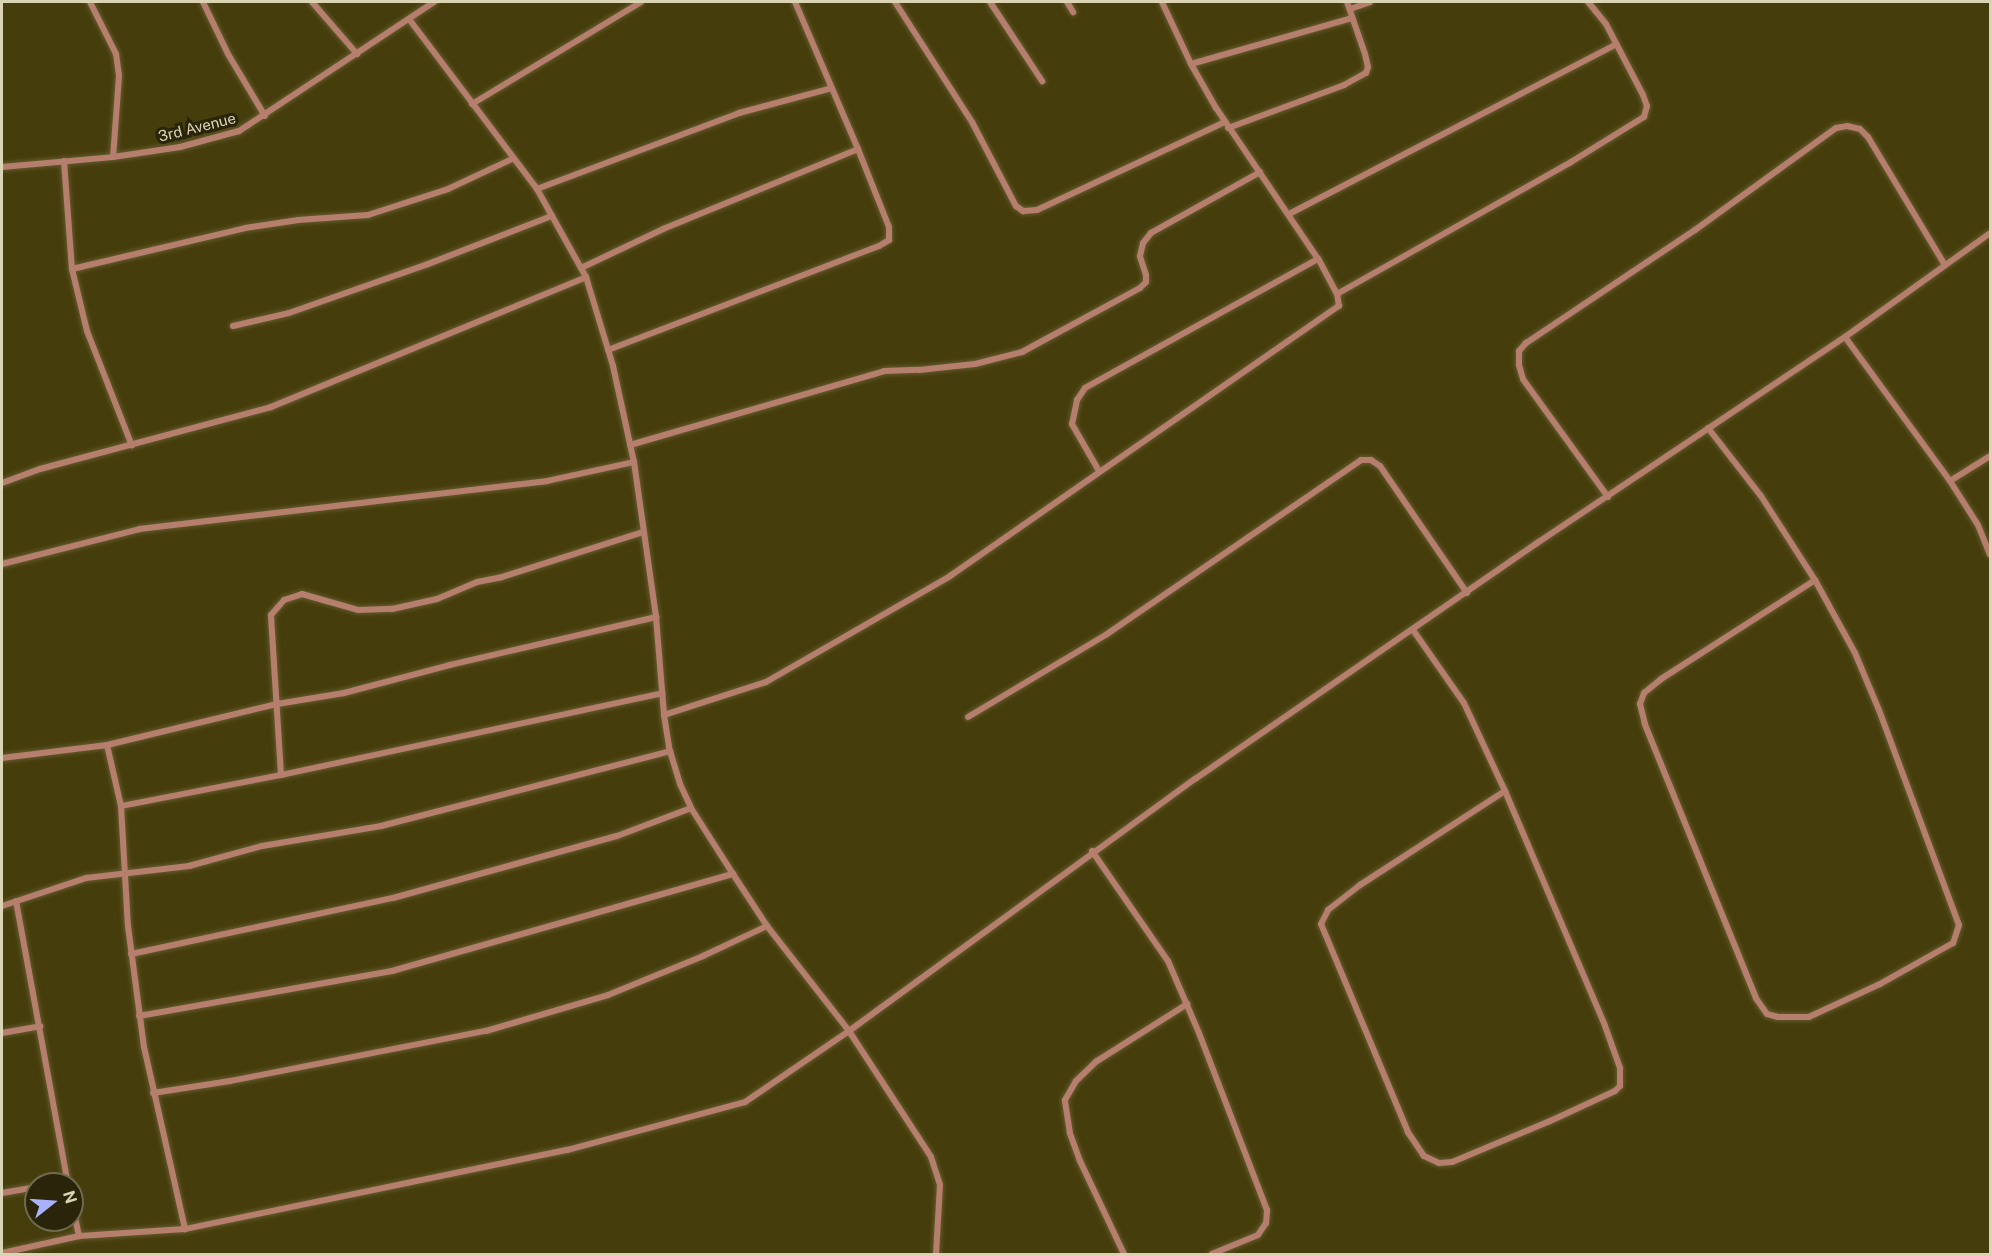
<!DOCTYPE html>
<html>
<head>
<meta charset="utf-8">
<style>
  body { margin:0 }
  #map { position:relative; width:1992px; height:1256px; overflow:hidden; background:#463d0c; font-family:"Public Sans",sans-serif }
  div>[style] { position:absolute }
  .roads { filter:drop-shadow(0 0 2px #645b2e) drop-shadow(0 0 2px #645b2e) }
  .street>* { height:6px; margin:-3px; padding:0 3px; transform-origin:3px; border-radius:3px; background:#b67e6d }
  span { translate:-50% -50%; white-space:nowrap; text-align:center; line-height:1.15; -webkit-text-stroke:6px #29240a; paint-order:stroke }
  .street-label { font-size:15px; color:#dad4b5 }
  .frame { position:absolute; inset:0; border:3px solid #dad4b5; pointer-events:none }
  .north { position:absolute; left:24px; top:1172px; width:60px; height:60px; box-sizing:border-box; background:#29240a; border:2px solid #706a4e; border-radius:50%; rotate:73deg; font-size:16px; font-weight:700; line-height:24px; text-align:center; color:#dad4b5 }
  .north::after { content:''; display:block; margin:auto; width:21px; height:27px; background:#a7b1fc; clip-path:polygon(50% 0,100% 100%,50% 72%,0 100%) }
</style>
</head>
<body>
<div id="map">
  <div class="roads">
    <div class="street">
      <i style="left:90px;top:2px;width:58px;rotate:63.4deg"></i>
      <i style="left:116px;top:54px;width:22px;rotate:82deg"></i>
      <i style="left:119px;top:76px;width:81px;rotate:94.2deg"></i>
      <i style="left:203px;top:2px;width:58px;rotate:64.3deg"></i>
      <i style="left:228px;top:54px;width:72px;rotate:59.2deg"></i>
      <i style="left:312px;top:2px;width:69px;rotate:49.1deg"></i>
      <i style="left:895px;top:2px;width:143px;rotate:57.3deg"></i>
      <i style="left:972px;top:122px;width:95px;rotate:62.4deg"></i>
      <i style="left:1016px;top:206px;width:9px;rotate:36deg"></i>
      <i style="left:1023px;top:211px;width:14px;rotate:-4deg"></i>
      <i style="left:1037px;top:210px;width:208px;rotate:-25.1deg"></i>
      <i style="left:990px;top:2px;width:95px;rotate:56.6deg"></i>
      <i style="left:1067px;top:2px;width:12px;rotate:59deg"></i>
      <i style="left:1350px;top:9px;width:21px;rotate:-19deg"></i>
      <i style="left:409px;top:19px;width:213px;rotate:53deg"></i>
      <i style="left:537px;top:189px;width:101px;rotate:60.9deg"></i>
      <i style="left:586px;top:277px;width:93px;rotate:73.1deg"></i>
      <i style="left:613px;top:366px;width:98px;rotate:77.7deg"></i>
      <i style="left:634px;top:462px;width:157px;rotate:81.9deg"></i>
      <i style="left:656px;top:617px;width:98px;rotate:85.3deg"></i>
      <i style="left:664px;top:715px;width:36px;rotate:81deg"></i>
      <i style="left:670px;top:751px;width:34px;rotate:73deg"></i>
      <i style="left:680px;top:784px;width:26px;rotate:65deg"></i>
      <i style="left:691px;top:808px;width:78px;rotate:57.5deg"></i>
      <i style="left:733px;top:874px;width:62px;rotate:56.8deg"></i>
      <i style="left:767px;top:926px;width:133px;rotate:52deg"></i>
      <i style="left:849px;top:1031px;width:150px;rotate:56.9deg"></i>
      <i style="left:931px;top:1157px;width:29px;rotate:72deg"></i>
      <i style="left:940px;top:1185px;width:69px;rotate:93.3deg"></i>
      <i style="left:1191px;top:64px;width:168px;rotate:-15.9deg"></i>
      <i style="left:472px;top:104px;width:197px;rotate:-31.1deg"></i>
      <i style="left:1228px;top:128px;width:124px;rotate:-20.3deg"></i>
      <i style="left:1344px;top:85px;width:25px;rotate:-29deg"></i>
      <i style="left:1366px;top:73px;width:6px;rotate:-72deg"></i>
      <i style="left:1368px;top:67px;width:13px;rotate:-103deg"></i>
      <i style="left:1365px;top:54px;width:55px;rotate:-109.1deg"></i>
      <i style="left:64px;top:161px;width:108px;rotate:85.8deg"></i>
      <i style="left:72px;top:269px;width:64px;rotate:76.4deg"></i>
      <i style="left:87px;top:331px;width:123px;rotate:68.6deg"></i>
      <i style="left:2px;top:167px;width:111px;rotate:-5.1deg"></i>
      <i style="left:113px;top:157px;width:68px;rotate:-8.5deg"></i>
      <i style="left:180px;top:147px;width:61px;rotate:-15.2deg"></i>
      <i style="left:239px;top:131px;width:234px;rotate:-33.5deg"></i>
      <i style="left:537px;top:189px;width:216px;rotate:-20.6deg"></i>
      <i style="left:739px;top:113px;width:96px;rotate:-15deg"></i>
      <i style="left:1289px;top:214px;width:369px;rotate:-27.4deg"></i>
      <i style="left:581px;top:268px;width:91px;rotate:-25.4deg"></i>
      <i style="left:663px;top:229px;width:211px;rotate:-22.3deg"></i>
      <i style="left:72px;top:269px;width:178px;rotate:-13.3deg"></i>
      <i style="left:245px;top:228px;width:54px;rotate:-8.6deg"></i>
      <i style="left:298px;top:220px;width:70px;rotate:-4.1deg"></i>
      <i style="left:368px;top:215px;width:84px;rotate:-18deg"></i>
      <i style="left:448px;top:189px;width:71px;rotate:-25.1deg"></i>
      <i style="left:1337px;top:294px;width:269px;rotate:-29.4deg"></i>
      <i style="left:1571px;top:162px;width:86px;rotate:-31.7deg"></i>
      <i style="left:1644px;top:117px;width:11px;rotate:-75deg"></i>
      <i style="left:1647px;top:106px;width:12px;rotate:-110deg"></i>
      <i style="left:1643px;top:95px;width:80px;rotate:-117.5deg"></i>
      <i style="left:1606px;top:24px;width:28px;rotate:-129deg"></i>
      <i style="left:233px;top:326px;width:57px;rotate:-13.1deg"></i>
      <i style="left:289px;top:313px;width:147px;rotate:-19.4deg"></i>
      <i style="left:428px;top:264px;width:133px;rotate:-21.2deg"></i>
      <i style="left:1845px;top:337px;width:178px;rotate:53.9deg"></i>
      <i style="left:1950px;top:481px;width:52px;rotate:57.5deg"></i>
      <i style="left:1978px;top:525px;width:32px;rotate:68deg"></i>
      <i style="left:608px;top:350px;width:290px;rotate:-21deg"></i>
      <i style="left:879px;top:246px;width:12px;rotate:-31deg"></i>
      <i style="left:889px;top:240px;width:13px;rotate:-90deg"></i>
      <i style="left:889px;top:227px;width:84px;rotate:-111.7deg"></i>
      <i style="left:858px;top:149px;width:160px;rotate:-113.2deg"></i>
      <i style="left:1708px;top:428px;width:86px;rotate:52.1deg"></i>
      <i style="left:1761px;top:496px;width:100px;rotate:57.3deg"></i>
      <i style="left:1815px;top:580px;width:83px;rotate:61.3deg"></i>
      <i style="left:1855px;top:653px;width:62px;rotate:67.2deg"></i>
      <i style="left:1879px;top:710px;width:229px;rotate:69.6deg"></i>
      <i style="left:1959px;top:925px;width:19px;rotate:108deg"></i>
      <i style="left:1953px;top:943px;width:84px;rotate:150.7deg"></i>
      <i style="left:1880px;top:984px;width:78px;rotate:155.1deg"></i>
      <i style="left:1809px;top:1017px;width:31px;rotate:180deg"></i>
      <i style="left:1778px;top:1017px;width:11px;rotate:-165deg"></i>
      <i style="left:1767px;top:1014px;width:19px;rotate:-125deg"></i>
      <i style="left:1756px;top:998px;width:296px;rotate:-112.1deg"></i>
      <i style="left:1645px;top:724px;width:21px;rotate:-104deg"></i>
      <i style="left:1640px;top:704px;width:12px;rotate:-70deg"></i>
      <i style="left:1644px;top:693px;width:22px;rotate:-39deg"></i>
      <i style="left:1661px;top:679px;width:183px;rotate:-32.7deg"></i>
      <i style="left:630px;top:445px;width:265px;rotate:-16.2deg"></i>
      <i style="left:884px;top:371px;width:35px;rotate:-2deg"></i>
      <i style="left:919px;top:370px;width:56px;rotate:-6.1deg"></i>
      <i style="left:975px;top:364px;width:49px;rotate:-14.3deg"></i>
      <i style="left:1022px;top:352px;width:134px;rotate:-28.5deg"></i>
      <i style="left:1140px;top:288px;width:8px;rotate:-45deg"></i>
      <i style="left:1146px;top:282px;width:7px;rotate:-90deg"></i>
      <i style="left:1146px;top:275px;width:20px;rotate:-108deg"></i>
      <i style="left:1140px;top:256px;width:13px;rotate:-77deg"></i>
      <i style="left:1143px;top:243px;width:13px;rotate:-51deg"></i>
      <i style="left:1151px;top:233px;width:125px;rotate:-29.2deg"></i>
      <i style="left:1099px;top:471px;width:54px;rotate:-119.9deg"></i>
      <i style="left:1072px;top:424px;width:25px;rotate:-78deg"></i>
      <i style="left:1077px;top:400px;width:14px;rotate:-56deg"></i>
      <i style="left:1085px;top:388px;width:266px;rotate:-29deg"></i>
      <i style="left:1950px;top:481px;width:47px;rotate:-32deg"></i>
      <i style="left:2px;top:483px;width:40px;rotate:-20.2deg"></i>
      <i style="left:40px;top:469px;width:239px;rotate:-15deg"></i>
      <i style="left:271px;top:407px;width:341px;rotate:-22.4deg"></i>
      <i style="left:1608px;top:497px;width:145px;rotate:-125.8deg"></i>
      <i style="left:1523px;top:379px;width:15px;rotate:-106deg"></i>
      <i style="left:1519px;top:365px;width:14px;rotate:-90deg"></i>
      <i style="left:1519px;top:351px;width:11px;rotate:-49deg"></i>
      <i style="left:1526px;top:343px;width:203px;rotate:-33.8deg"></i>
      <i style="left:1695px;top:230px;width:174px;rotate:-35.9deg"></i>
      <i style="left:1836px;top:128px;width:11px;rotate:-10deg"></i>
      <i style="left:1847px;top:126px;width:13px;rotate:13deg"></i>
      <i style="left:1860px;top:129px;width:11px;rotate:45deg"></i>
      <i style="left:1868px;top:137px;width:149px;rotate:59deg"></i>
      <i style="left:2px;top:564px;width:142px;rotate:-14.2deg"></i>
      <i style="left:140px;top:529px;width:410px;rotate:-6.7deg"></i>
      <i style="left:547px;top:481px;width:89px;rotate:-12.3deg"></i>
      <i style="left:1413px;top:630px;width:89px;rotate:55.1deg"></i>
      <i style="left:1464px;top:703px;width:97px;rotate:65deg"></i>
      <i style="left:1505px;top:791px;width:255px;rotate:66.9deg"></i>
      <i style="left:1605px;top:1026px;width:45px;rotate:70.3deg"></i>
      <i style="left:1620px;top:1068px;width:18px;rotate:90deg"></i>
      <i style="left:1620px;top:1086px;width:7px;rotate:135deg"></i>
      <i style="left:1615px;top:1091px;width:72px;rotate:155.2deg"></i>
      <i style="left:1550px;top:1121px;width:106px;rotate:157.3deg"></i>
      <i style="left:1452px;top:1162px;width:13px;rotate:176deg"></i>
      <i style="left:1439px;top:1163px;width:17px;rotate:-155deg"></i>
      <i style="left:1424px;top:1156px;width:29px;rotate:-124deg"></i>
      <i style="left:1408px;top:1132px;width:225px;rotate:-112.7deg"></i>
      <i style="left:1321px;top:924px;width:16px;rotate:-63deg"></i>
      <i style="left:1328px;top:910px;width:41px;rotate:-38deg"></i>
      <i style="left:1360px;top:885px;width:173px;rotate:-33deg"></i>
      <i style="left:664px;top:715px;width:107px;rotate:-17.9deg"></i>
      <i style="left:766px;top:682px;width:212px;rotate:-29.9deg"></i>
      <i style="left:950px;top:576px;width:474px;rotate:-34.8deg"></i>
      <i style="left:1339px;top:306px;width:12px;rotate:-99deg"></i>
      <i style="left:1337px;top:294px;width:40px;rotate:-118deg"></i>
      <i style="left:1318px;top:259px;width:182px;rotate:-124deg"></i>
      <i style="left:1216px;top:108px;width:51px;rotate:-119.6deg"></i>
      <i style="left:1191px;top:64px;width:68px;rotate:-115.1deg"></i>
      <i style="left:968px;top:717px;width:162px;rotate:-30.8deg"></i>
      <i style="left:1107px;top:634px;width:308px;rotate:-34.4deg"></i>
      <i style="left:1361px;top:460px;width:10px"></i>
      <i style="left:1371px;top:460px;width:11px;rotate:34deg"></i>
      <i style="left:1380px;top:466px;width:154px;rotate:55.6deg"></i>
      <i style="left:107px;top:745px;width:63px;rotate:77.1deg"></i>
      <i style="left:121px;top:806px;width:120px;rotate:86.7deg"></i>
      <i style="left:128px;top:926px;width:122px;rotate:82.5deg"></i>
      <i style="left:144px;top:1047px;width:187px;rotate:77.3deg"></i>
      <i style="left:2px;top:758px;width:106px;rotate:-7.1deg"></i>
      <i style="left:107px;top:745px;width:175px;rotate:-13.6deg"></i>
      <i style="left:277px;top:704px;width:68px;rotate:-9.3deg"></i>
      <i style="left:344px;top:693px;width:110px;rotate:-14.8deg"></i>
      <i style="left:450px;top:665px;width:212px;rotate:-13.1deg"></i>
      <i style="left:281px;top:775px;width:160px;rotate:-93.6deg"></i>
      <i style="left:271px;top:615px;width:20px;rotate:-49deg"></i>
      <i style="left:284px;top:600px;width:19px;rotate:-18deg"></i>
      <i style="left:302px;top:594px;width:58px;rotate:15.9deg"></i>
      <i style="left:358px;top:610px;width:34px;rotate:-2deg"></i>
      <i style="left:392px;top:609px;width:46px;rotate:-12.5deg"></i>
      <i style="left:437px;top:599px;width:43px;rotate:-23deg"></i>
      <i style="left:477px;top:582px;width:25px;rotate:-11deg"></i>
      <i style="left:502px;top:577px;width:148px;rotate:-17.7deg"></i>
      <i style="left:121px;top:806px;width:163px;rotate:-11deg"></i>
      <i style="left:281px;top:775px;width:390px;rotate:-12.1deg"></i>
      <i style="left:1092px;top:851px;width:134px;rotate:55.4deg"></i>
      <i style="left:1168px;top:961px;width:78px;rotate:66.7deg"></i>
      <i style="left:1199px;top:1033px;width:190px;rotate:69deg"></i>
      <i style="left:1267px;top:1210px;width:13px;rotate:94deg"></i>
      <i style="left:1266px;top:1223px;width:14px;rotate:124deg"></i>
      <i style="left:1258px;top:1235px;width:50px;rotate:157.6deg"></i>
      <i style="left:16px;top:901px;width:288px;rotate:79.6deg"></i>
      <i style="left:2px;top:906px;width:89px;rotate:-18.4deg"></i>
      <i style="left:86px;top:878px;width:104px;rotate:-6.6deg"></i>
      <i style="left:189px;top:866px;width:76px;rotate:-15.3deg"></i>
      <i style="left:262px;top:846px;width:121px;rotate:-9.5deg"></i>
      <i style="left:381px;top:826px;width:299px;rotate:-14.5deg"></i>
      <i style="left:131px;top:954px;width:268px;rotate:-12.1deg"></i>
      <i style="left:393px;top:898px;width:232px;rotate:-15.5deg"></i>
      <i style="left:617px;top:836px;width:79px;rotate:-20.7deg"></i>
      <i style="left:139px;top:1016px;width:257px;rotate:-10.1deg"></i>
      <i style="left:392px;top:971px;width:355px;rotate:-15.9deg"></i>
      <i style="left:2px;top:1033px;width:39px;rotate:-10deg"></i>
      <i style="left:153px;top:1093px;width:78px;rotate:-8.9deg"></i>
      <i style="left:230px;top:1081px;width:261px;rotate:-11.1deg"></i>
      <i style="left:486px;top:1031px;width:127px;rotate:-16.4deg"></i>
      <i style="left:608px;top:995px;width:103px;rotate:-22.3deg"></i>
      <i style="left:703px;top:956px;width:71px;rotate:-25.1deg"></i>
      <i style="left:56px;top:1184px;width:11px;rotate:-10deg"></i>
      <i style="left:2px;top:1193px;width:35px;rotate:-10deg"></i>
      <i style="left:72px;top:1203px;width:34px;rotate:78deg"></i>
      <i style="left:2px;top:1253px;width:79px;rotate:-12.4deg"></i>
      <i style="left:79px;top:1236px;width:106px;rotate:-3.8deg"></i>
      <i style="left:185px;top:1229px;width:390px;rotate:-11.7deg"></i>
      <i style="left:567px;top:1150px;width:184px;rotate:-15.1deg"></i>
      <i style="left:745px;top:1102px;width:126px;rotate:-34.3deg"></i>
      <i style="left:849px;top:1031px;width:428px;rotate:-36.1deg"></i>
      <i style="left:1195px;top:779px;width:416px;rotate:-34.6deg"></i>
      <i style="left:1537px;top:543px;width:371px;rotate:-33.8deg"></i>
      <i style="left:1845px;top:337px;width:178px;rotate:-35.6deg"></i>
      <i style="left:1124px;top:1254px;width:103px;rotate:-115.3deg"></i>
      <i style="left:1080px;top:1161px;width:30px;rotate:-110deg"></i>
      <i style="left:1070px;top:1133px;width:33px;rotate:-99deg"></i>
      <i style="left:1065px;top:1100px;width:22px;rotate:-60deg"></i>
      <i style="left:1076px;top:1081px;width:29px;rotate:-44deg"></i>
      <i style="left:1097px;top:1061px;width:107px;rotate:-32.3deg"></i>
    </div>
  </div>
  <div class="street-label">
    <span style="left:197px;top:127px;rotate:-14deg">3rd Avenue</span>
  </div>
  <div class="frame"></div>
  <div class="north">N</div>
</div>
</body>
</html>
